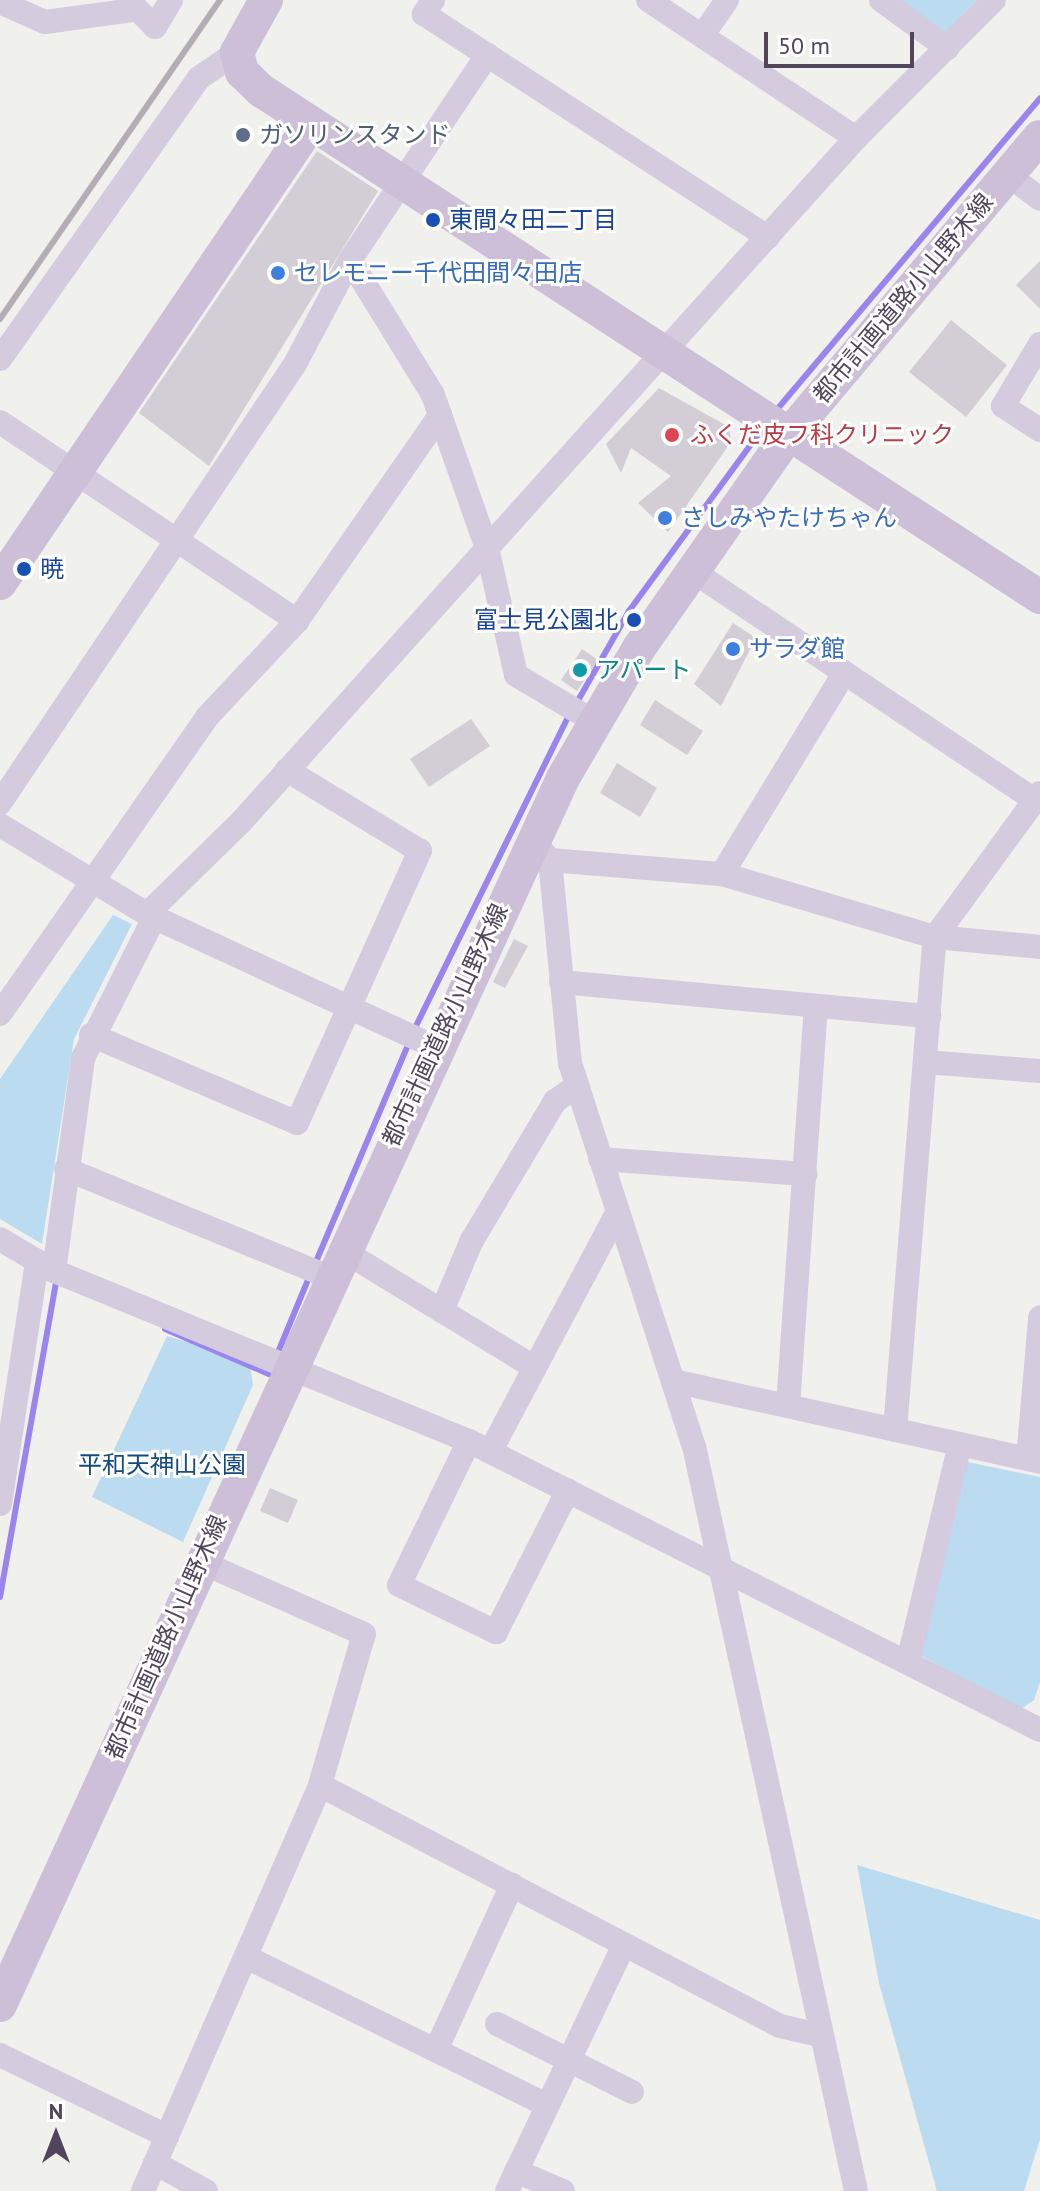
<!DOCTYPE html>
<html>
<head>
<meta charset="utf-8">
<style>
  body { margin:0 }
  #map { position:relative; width:1040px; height:2191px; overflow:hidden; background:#f0f0ed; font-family:"PT Sans","Noto Sans JP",sans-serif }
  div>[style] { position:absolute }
  .green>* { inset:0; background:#badbf0 }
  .stream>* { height:6px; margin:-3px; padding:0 3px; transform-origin:3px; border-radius:3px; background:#9a85ee }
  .building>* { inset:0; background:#d3cdd5 }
  .street>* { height:24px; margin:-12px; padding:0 12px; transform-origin:12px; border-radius:12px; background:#d4cbde }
  .secondary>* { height:34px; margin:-17px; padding:0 17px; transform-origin:17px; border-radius:17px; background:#ccbfd7 }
  .rail>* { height:6px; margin:-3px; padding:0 3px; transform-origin:3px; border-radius:3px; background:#b3adb6 }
  .dots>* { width:22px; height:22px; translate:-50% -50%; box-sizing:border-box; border:4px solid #fff; border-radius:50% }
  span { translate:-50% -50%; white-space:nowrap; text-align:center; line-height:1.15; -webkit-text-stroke:6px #fff; paint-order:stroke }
  .service-label { font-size:24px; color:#4e5e75 }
  .left { translate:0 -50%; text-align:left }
  .transit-label { font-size:24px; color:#164399 }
  .right { translate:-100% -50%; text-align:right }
  .shop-label { font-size:24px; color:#366cbe }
  .street-label { font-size:24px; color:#50455b }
  .health-label { font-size:24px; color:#be3a42 }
  .culture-label { font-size:24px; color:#0d838f }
  .park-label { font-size:24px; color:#144a7f }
  .north { position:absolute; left:16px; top:2095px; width:80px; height:80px; -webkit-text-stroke:6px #fff; paint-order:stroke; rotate:0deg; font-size:22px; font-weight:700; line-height:32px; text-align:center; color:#50455b }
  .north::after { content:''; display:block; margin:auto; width:28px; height:36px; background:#50455b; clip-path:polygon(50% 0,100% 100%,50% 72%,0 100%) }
  .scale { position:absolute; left:764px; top:32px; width:150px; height:36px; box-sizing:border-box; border:4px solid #50455b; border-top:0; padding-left:10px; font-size:24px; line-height:28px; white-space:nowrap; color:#50455b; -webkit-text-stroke:6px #fff; paint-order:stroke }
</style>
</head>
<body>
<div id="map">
  <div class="green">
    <i style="clip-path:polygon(900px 0,977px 0,944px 34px)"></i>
    <i style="clip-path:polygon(113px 915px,132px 924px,74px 1039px,42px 1244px,0 1219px,0 1079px)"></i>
    <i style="clip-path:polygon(167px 1336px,249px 1360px,253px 1385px,183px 1542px,92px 1497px)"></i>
    <i style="clip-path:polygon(963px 1461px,1040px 1477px,1040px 1682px,1034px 1700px,1021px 1709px,921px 1656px)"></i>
    <i style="clip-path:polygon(857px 1865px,1040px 1920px,1040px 2139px,1024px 2191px,937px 2191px,879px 1983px)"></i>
  </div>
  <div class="stream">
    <i style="left:774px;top:413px;width:412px;rotate:-49.8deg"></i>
    <i style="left:576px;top:704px;width:107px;rotate:-60.3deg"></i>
    <i style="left:629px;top:611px;width:225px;rotate:-53.8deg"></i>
    <i style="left:414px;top:1030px;width:353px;rotate:-63.8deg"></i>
    <i style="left:315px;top:1264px;width:243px;rotate:-67deg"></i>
    <i style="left:165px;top:1329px;width:113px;rotate:23.4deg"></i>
    <i style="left:269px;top:1374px;width:8px;rotate:-67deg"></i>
    <i style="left:276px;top:1357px;width:89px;rotate:-67.5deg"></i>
    <i style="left:0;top:1597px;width:320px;rotate:-79.9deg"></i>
  </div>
  <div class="building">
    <i style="clip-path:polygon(317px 151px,378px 191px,209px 466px,139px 413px)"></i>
    <i style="clip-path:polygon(1040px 261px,1040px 309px,1016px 285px)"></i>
    <i style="clip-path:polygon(951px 320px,1007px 365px,966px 417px,909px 372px)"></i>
    <i style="clip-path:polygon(659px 388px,729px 427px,731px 442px,668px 532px,638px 503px,671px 476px,631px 448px,621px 473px,606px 444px)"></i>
    <i style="clip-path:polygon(733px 623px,756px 638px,721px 706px,694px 684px)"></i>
    <i style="clip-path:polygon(582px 649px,598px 660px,577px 691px,561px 680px)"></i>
    <i style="clip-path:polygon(655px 700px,703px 731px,687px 755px,640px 725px)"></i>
    <i style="clip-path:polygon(471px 719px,490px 746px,429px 787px,410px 759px)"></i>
    <i style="clip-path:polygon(617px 763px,657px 788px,640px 817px,600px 793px)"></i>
    <i style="clip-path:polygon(514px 939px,528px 946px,505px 988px,493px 982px)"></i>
    <i style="clip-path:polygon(270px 1488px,298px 1500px,288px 1523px,260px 1511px)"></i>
  </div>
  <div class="street">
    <i style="left:128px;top:0;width:38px;rotate:45deg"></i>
    <i style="left:155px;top:27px;width:31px;rotate:-59deg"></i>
    <i style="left:433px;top:0;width:17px;rotate:123deg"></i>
    <i style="left:424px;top:14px;width:410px;rotate:33deg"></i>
    <i style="left:648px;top:0;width:250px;rotate:33.6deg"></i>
    <i style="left:881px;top:0;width:82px;rotate:36deg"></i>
    <i style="left:0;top:2px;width:49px;rotate:24deg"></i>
    <i style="left:45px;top:22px;width:90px;rotate:-7.7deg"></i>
    <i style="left:702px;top:36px;width:44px;rotate:-55.2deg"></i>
    <i style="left:1007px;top:174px;width:41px;rotate:37.1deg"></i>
    <i style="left:350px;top:260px;width:158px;rotate:58.4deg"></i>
    <i style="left:433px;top:395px;width:162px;rotate:70.6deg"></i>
    <i style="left:487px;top:548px;width:130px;rotate:77.1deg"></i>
    <i style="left:516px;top:675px;width:92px;rotate:30.7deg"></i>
    <i style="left:1040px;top:344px;width:72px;rotate:120.8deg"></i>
    <i style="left:1003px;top:406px;width:44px;rotate:33deg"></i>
    <i style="left:0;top:359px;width:344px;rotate:-54.7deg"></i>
    <i style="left:199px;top:78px;width:46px;rotate:-34.4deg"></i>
    <i style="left:0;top:422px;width:358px;rotate:33.8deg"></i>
    <i style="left:691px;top:570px;width:414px;rotate:33.8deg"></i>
    <i style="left:0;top:803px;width:529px;rotate:-56.1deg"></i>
    <i style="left:295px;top:364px;width:118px;rotate:-62.1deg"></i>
    <i style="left:350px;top:260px;width:247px;rotate:-56.2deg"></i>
    <i style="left:0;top:825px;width:172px;rotate:31.2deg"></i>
    <i style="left:147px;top:914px;width:317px;rotate:24.8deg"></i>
    <i style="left:530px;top:839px;width:29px;rotate:46deg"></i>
    <i style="left:550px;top:860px;width:204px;rotate:84.4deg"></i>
    <i style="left:570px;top:1063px;width:403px;rotate:72.1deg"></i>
    <i style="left:694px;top:1446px;width:762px;rotate:77.73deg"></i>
    <i style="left:550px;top:860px;width:173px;rotate:4.7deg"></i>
    <i style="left:722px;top:874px;width:222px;rotate:16.5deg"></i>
    <i style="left:935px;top:937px;width:105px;rotate:5.4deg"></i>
    <i style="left:722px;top:874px;width:235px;rotate:-58.7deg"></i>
    <i style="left:147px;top:914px;width:132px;rotate:-44.4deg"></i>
    <i style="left:241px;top:822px;width:920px;rotate:-48.04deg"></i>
    <i style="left:856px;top:138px;width:195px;rotate:-45deg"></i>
    <i style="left:561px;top:982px;width:370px;rotate:5.3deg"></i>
    <i style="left:0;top:1014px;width:362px;rotate:-55.1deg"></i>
    <i style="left:207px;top:717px;width:132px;rotate:-46.8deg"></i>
    <i style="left:297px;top:621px;width:251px;rotate:-55.2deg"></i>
    <i style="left:91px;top:1035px;width:224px;rotate:23.1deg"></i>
    <i style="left:297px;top:1123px;width:299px;rotate:-65.7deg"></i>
    <i style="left:420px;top:851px;width:156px;rotate:-148.7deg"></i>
    <i style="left:925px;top:1062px;width:115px;rotate:4.5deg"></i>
    <i style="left:600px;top:1159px;width:206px;rotate:4.2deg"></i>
    <i style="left:66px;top:1169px;width:284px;rotate:22.3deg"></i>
    <i style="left:0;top:1239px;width:63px;rotate:30.7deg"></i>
    <i style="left:54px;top:1271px;width:448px;rotate:22.3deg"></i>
    <i style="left:469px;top:1441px;width:640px;rotate:26.85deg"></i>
    <i style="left:342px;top:1250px;width:226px;rotate:31.4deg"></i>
    <i style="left:54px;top:1271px;width:215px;rotate:-82.2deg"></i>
    <i style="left:83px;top:1058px;width:159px;rotate:-63.1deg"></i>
    <i style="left:442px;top:1311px;width:75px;rotate:-67.2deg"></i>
    <i style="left:471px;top:1242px;width:164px;rotate:-59.2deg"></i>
    <i style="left:555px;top:1101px;width:27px;rotate:-34deg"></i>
    <i style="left:673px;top:1381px;width:376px;rotate:12.4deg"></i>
    <i style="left:788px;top:1405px;width:400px;rotate:-86deg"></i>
    <i style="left:895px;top:1430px;width:495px;rotate:-85.4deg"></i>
    <i style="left:935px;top:937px;width:178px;rotate:-53.9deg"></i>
    <i style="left:469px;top:1441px;width:160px;rotate:115.9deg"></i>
    <i style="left:399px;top:1585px;width:108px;rotate:25.9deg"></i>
    <i style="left:496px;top:1632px;width:159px;rotate:-63.1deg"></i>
    <i style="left:490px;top:1452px;width:271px;rotate:-62deg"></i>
    <i style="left:1028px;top:1459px;width:142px;rotate:-85.1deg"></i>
    <i style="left:0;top:1504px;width:246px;rotate:-81.3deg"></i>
    <i style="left:908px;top:1662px;width:224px;rotate:-76.6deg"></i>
    <i style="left:320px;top:1785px;width:519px;rotate:27.65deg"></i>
    <i style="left:780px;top:2026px;width:39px;rotate:13deg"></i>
    <i style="left:246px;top:1957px;width:333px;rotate:26.2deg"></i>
    <i style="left:497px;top:2024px;width:151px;rotate:26.7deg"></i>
    <i style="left:436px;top:2050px;width:182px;rotate:-65.3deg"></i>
    <i style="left:0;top:2055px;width:186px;rotate:25.9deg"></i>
    <i style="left:155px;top:2163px;width:58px;rotate:28.8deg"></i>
    <i style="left:516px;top:2171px;width:51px;rotate:23.1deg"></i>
    <i style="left:143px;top:2191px;width:443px;rotate:-66.4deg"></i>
    <i style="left:320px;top:1785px;width:157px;rotate:-73.8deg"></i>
    <i style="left:364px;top:1634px;width:178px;rotate:-156.2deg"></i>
    <i style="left:507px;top:2191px;width:272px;rotate:-64.6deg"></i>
  </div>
  <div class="secondary">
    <i style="left:266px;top:0;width:60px;rotate:119.1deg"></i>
    <i style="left:237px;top:52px;width:21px;rotate:76deg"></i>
    <i style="left:242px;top:72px;width:28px;rotate:44deg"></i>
    <i style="left:262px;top:91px;width:928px;rotate:33.04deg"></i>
    <i style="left:0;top:583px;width:553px;rotate:-55.91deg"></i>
    <i style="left:0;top:2005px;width:1350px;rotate:-65.35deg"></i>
    <i style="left:563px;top:778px;width:151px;rotate:-59.7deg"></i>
    <i style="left:639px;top:648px;width:258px;rotate:-55deg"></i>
    <i style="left:787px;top:437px;width:392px;rotate:-49.9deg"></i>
  </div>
  <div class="rail">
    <i style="left:0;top:319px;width:388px;rotate:-55.4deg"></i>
  </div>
  <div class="dots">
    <i style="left:243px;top:135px;background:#5c6f8a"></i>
    <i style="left:433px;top:220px;background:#1a4fb4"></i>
    <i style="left:278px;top:273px;background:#3f7fe0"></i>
    <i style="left:672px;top:435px;background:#e0444e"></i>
    <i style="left:665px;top:518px;background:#3f7fe0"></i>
    <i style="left:24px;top:569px;background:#1a4fb4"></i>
    <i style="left:634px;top:620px;background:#1a4fb4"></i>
    <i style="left:733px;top:649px;background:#3f7fe0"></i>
    <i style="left:580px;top:670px;background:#0f9aa8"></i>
  </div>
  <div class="service-label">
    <span class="left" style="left:259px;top:135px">ガソリンスタンド</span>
  </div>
  <div class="transit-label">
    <span class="left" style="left:449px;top:220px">東間々田二丁目</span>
    <span class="left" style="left:40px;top:569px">暁</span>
    <span class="right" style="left:618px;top:620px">富士見公園北</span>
  </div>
  <div class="shop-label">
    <span class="left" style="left:294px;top:273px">セレモニー千代田間々田店</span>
    <span class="left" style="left:681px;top:518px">さしみやたけちゃん</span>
    <span class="left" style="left:749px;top:649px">サラダ館</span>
  </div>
  <div class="street-label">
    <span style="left:903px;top:298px;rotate:-50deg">都市計画道路小山野木線</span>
    <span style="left:445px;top:1025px;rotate:-65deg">都市計画道路小山野木線</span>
    <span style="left:166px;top:1637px;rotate:-66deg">都市計画道路小山野木線</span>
  </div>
  <div class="health-label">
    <span class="left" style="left:690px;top:435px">ふくだ皮フ科クリニック</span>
  </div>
  <div class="culture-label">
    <span class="left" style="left:596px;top:670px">アパート</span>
  </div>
  <div class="park-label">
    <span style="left:162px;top:1465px">平和天神山公園</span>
  </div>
  <div class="north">N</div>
  <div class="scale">50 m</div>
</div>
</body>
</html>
